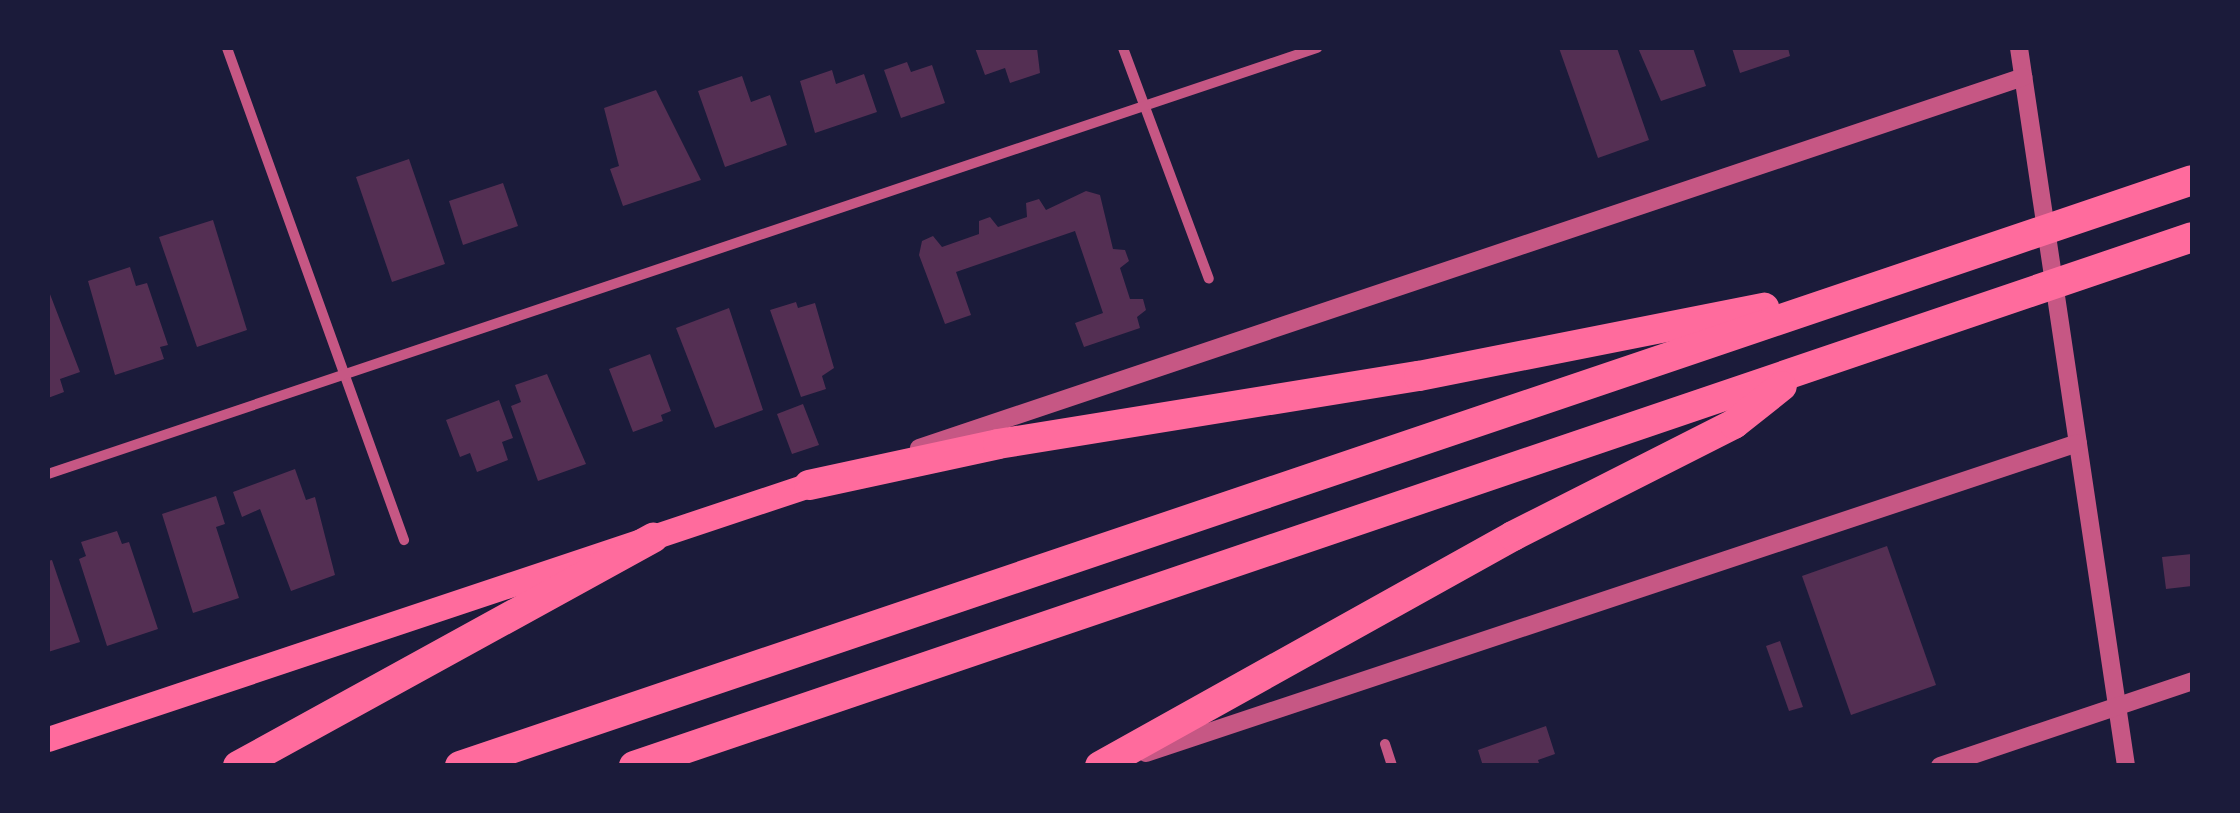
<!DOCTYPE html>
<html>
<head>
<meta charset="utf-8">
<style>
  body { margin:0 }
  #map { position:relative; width:2240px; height:813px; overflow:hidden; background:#1b1b3a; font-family:Cabin,sans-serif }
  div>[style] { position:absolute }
  .building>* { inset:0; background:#542f53 }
  .minor>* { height:10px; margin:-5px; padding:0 5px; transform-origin:5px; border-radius:5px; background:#c65784 }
  .tertiary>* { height:18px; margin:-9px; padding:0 9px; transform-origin:9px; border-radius:9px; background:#c65784 }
  .primary>* { height:25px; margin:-12.5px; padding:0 12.5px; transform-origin:12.5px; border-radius:12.5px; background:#ff6b9d }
  .motorway>* { height:30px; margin:-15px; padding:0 15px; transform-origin:15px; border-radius:15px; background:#ff6b9d }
  span { translate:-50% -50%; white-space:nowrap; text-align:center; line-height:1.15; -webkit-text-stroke:10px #1b1b3a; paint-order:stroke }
  .frame { position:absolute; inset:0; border:50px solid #1b1b3a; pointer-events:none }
</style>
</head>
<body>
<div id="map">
  <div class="building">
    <i style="clip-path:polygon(975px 48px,1037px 48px,1040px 73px,1010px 83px,1005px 68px,985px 75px)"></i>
    <i style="clip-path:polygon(1559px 48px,1617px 48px,1649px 140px,1598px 158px)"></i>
    <i style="clip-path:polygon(1638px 48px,1693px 48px,1706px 86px,1661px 101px)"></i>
    <i style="clip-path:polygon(1732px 48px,1788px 48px,1790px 56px,1740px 73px)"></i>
    <i style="clip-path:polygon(907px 62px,911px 72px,932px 65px,945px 103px,901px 118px,884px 70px)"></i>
    <i style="clip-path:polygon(832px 70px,836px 84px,864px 74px,877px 112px,815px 133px,800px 81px)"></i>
    <i style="clip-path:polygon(742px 76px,751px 102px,770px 95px,787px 145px,725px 167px,698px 91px)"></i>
    <i style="clip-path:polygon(656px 90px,701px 180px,623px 206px,610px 169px,619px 166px,604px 108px)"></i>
    <i style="clip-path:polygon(409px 159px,445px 264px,392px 282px,356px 177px)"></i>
    <i style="clip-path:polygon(503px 183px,518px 226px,463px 245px,449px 201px)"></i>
    <i style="clip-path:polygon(1086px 191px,1100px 195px,1113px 249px,1125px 250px,1129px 261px,1120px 268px,1130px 299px,1143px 299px,1146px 310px,1137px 317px,1140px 328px,1084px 347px,1075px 323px,1103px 313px,1075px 231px,956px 272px,971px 315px,945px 324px,919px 255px,922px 241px,933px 236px,942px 247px,979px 234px,979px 221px,990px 217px,998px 227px,1027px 217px,1026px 203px,1039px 199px,1046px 210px)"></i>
    <i style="clip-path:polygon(213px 220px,247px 330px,197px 347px,159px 237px)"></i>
    <i style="clip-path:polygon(130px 267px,136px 286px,147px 283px,168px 345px,160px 347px,164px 359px,115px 375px,88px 281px)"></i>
    <i style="clip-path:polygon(48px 289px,80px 372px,60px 379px,64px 392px,48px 398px)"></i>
    <i style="clip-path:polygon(796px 302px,798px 308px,815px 303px,834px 368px,822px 376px,826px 389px,801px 397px,770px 310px)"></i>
    <i style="clip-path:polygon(729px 308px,763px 410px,715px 428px,676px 328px)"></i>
    <i style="clip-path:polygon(650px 354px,671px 411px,661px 415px,663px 421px,633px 432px,609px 369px)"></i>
    <i style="clip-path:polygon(547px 374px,586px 464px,538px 481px,511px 406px,521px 402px,515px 385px)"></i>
    <i style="clip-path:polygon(499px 400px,513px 438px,502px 442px,508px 460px,477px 472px,470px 453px,460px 457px,446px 420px)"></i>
    <i style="clip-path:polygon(803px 404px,819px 445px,792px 454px,777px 414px)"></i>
    <i style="clip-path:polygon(295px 469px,306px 500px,315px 497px,335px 575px,291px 591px,260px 509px,242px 517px,233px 492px)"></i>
    <i style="clip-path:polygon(216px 496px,225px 524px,216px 527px,239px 598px,193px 613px,162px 514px)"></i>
    <i style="clip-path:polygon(117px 531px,122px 544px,129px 542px,158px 629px,107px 646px,79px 559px,86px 556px,81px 542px)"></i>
    <i style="clip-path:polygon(1887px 546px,1936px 685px,1851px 715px,1802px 576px)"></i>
    <i style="clip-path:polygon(2192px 554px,2192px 586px,2166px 589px,2162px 557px)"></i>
    <i style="clip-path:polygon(52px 560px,80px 642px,48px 652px,48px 561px)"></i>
    <i style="clip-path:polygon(1780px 641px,1803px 707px,1789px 711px,1766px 646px)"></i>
    <i style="clip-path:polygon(1546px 726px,1555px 754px,1538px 760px,1540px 766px,1483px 766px,1478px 750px)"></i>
  </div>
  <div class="minor">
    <i style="left:227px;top:48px;width:523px;rotate:70.21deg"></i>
    <i style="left:1123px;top:48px;width:246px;rotate:69.6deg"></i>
    <i style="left:48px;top:474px;width:1339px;rotate:-18.56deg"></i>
    <i style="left:1385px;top:744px;width:23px;rotate:72deg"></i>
  </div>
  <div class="tertiary">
    <i style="left:2019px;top:48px;width:726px;rotate:81.52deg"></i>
    <i style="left:919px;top:448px;width:1165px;rotate:-18.57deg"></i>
    <i style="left:1146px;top:753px;width:982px;rotate:-18.4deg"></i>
    <i style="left:1940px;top:766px;width:266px;rotate:-18.6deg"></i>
  </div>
  <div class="primary">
    <i style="left:48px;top:739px;width:802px;rotate:-18.46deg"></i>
  </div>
  <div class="motorway">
    <i style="left:809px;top:485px;width:193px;rotate:-12.2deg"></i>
    <i style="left:998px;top:444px;width:426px;rotate:-9.2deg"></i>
    <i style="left:1419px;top:376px;width:352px;rotate:-11.2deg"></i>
    <i style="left:238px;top:766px;width:474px;rotate:-28.8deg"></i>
    <i style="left:460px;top:766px;width:1828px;rotate:-18.69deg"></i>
    <i style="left:634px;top:766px;width:1645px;rotate:-18.75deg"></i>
    <i style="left:1100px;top:766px;width:473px;rotate:-29.1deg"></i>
    <i style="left:1513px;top:536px;width:248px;rotate:-26.9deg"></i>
    <i style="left:1734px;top:424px;width:61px;rotate:-38.4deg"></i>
  </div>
  <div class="frame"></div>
</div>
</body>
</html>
